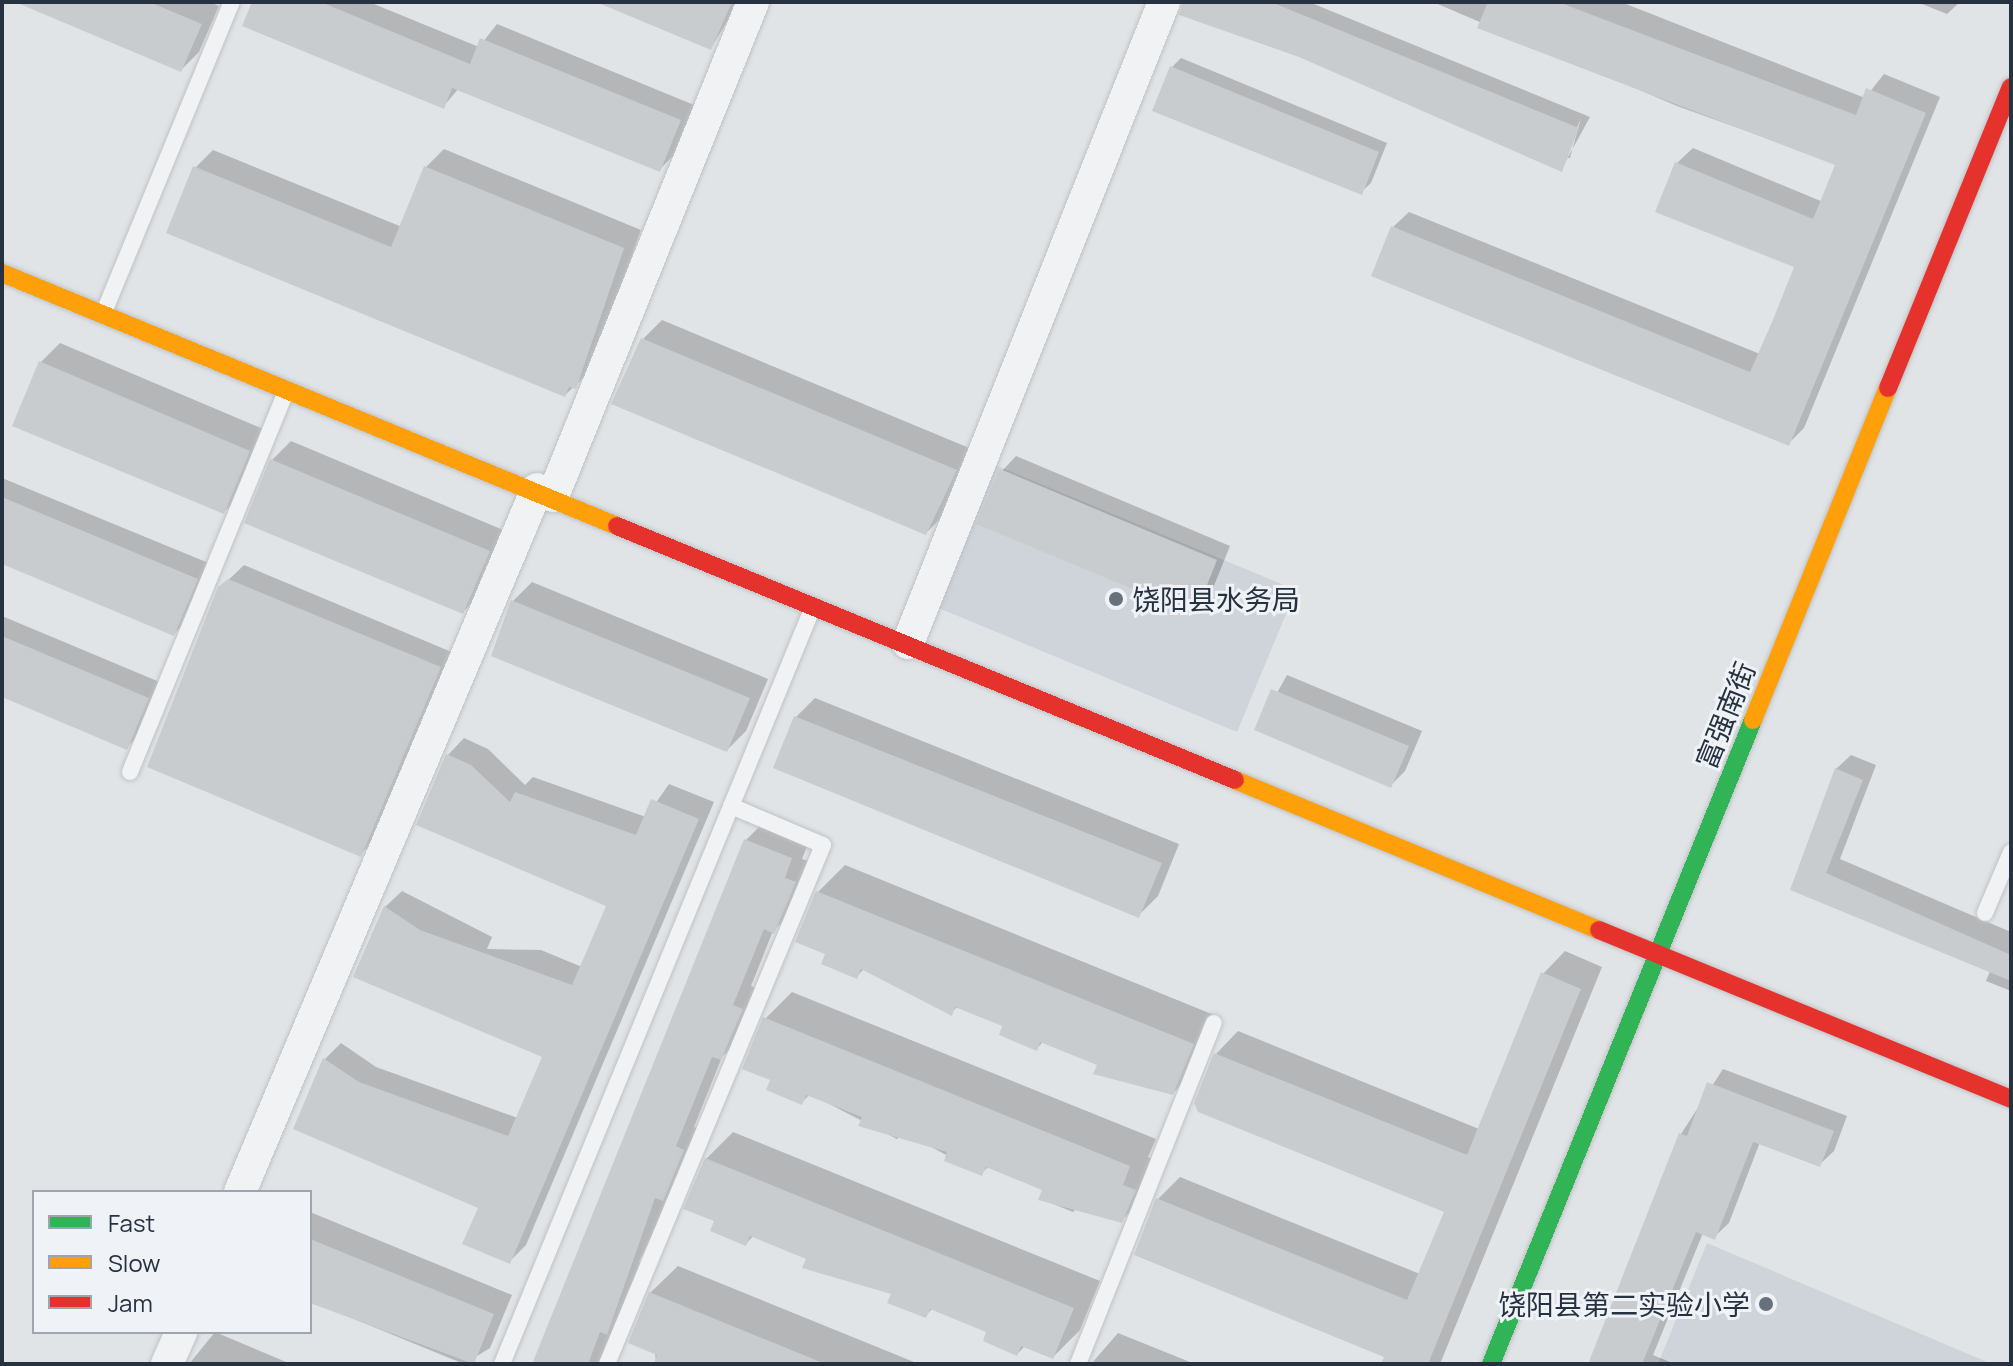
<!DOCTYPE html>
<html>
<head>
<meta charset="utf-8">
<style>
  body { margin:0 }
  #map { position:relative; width:2013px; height:1366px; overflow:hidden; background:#e1e4e7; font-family:Manrope,"Noto Sans SC",sans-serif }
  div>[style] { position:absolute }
  .built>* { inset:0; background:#cfd4da }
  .shadow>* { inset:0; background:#0003 }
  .building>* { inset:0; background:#c9cccf }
  .roads { filter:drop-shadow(0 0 2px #bfc2c5) drop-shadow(0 0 2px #bfc2c5) }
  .lane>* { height:16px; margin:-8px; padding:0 8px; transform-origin:8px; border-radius:8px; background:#f1f2f3 }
  .street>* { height:32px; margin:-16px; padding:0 16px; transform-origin:16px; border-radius:16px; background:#f1f2f3 }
  .fast>* { height:18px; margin:-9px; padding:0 9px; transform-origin:9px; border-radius:9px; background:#30b455 }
  .slow>* { height:18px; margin:-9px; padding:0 9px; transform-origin:9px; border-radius:9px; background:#ff9f0a }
  .jam>* { height:18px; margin:-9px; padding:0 9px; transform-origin:9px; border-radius:9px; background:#e5322d }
  .dots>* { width:22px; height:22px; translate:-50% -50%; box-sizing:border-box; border:4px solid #eff2f6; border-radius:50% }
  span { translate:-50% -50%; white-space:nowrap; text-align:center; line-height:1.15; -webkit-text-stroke:6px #eff2f6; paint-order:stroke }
  .poi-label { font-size:28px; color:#273241 }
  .left { translate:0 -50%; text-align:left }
  .right { translate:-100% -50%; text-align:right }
  .street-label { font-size:28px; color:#273241 }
  .frame { position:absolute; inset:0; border:4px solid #273241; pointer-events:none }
  .legend { position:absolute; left:32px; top:1190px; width:280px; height:144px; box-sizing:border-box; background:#eff2f6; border:2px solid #9fa5ae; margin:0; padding:10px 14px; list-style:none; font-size:24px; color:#273241 }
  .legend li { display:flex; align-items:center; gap:16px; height:40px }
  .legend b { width:40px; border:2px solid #9fa5ae }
</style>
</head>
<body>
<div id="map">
  <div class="built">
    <i style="clip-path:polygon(995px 465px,1296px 590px,1237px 732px,936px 607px)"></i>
    <i style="clip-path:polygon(1707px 1243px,1992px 1364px,1658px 1364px)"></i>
  </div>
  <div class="shadow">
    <i style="clip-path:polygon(19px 2px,210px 2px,219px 6px,199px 52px,181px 70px)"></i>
    <i style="clip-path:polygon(254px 2px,369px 2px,479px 47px,497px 24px,694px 105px,674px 155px,659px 170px,459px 88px,443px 107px)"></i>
    <i style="clip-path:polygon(598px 2px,739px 2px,711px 48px)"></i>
    <i style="clip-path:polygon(evenodd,1187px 2px,1309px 2px,1590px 117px,1561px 170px,1187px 2px,1581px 118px,1570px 158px,1565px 158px,1581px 118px)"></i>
    <i style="clip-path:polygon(1433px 2px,1621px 2px,1865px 98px,1884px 74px,1940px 97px,1804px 428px,1788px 444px,1393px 227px,1409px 212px,1760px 354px,1797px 265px,1677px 163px,1693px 148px,1823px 202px,1838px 164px,1677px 106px)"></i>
    <i style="clip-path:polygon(1917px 2px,1960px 2px,1947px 14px)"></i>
    <i style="clip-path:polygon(1181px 58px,1387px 143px,1371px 183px,1361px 192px,1172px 67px)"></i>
    <i style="clip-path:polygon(444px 149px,641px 230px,593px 369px,565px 395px,195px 168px,213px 150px,402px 227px,426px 167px)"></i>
    <i style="clip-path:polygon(662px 320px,974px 450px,945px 514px,926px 533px,643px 339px)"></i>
    <i style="clip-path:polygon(60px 343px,268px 431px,243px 493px,224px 512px,41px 362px)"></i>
    <i style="clip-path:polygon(291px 441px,508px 532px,482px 593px,463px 612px,272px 460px)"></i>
    <i style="clip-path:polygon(1016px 456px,1230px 546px,1209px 598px,1194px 613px,1002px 471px)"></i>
    <i style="clip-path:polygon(2px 478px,211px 564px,188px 619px,174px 634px,2px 562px)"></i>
    <i style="clip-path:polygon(244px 565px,454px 653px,375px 840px,361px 854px,220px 588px)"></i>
    <i style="clip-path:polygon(532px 582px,768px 679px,746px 731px,727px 750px,513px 601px)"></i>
    <i style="clip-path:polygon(2px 616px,162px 683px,141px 733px,127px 747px,2px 695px)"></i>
    <i style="clip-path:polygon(1287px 675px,1422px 731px,1405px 771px,1391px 785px,1257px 729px)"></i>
    <i style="clip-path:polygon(815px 698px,1179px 844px,1158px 896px,1139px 915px,796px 717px)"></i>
    <i style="clip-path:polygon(464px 738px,488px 749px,525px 785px,533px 777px,646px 817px,669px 784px,714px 802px,526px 1245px,509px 1262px,480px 1207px,295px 1128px,325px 1059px,341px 1043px,376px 1067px,518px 1118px,544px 1056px,356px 976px,385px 907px,402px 891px,492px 937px,487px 949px,541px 950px,582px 967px,608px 905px,448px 755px)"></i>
    <i style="clip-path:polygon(1851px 755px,1876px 765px,1840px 859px,2011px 932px,2011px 991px,1986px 981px,1990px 971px,1792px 889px,1836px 769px)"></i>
    <i style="clip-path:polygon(765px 821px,810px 839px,802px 859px,813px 863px,793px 912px,773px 931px,751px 986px,760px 990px,740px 1039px,722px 1057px,694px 1127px,702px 1130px,639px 1262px,646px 1265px,598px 1364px,534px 1364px,746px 840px)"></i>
    <i style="clip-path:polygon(845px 865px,1219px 1017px,1200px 1066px,1173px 1093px,1044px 1041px,1036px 1049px,1005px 1025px,958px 1006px,951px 1013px,865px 968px,857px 976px,828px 953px,818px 892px)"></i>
    <i style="clip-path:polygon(1565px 951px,1602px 967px,1440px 1364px,1383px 1364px,1387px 1356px,1158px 1199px,1180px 1177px,1420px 1274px,1446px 1211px,1216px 1054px,1238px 1031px,1479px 1129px,1543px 974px)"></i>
    <i style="clip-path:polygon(792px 992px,1156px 1139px,1148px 1157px,1161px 1163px,1149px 1193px,1122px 1220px,1081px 1204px,1073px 1212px,1041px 1199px,1045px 1189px,989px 1166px,981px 1174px,904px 1132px,897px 1139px,810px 1094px,802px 1102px,772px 1079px,765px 1019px)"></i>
    <i style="clip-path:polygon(1723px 1069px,1847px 1116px,1834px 1151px,1819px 1165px,1760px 1142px,1729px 1223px,1714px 1237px,1703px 1233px,1653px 1355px,1675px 1364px,1590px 1364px,1681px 1134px)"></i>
    <i style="clip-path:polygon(733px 1132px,1100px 1281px,1080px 1330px,1053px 1357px,1025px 1346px,1017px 1354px,989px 1331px,933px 1308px,925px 1316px,894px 1292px,754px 1235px,746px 1244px,717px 1220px,706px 1159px)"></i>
    <i style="clip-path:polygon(310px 1212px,512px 1295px,490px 1348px,464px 1364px,310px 1301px)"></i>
    <i style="clip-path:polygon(678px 1266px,919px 1364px,656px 1364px,650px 1293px)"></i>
    <i style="clip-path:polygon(215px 1332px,291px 1364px,189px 1364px)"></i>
    <i style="clip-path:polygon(1118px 1333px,1195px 1364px,1091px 1364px)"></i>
  </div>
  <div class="building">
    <i style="clip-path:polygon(15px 2px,149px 2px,202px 24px,181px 72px)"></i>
    <i style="clip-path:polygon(252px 2px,321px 2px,470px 64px,480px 38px,681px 120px,660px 172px,452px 88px,444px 109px,242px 26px)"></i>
    <i style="clip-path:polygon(596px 2px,732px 2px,711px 50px)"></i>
    <i style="clip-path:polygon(1183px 2px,1271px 2px,1579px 128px,1562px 172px,1299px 57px,1179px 15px)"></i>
    <i style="clip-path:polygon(1488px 2px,1558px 2px,1856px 115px,1866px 88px,1926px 113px,1789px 446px,1371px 276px,1391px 226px,1750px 372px,1772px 322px,1794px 267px,1655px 212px,1675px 162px,1813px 219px,1835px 165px,1477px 28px)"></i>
    <i style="clip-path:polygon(1170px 66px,1379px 152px,1362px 195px,1152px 111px)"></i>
    <i style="clip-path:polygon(193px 166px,391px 247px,424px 166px,624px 248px,576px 389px,569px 387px,565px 397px,166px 233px)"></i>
    <i style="clip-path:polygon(641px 338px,957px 470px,926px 535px,611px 404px)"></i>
    <i style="clip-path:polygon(39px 361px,250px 451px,224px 514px,12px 426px)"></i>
    <i style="clip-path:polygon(270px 459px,490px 551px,463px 614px,244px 523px)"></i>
    <i style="clip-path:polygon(1000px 469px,1217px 560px,1195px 615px,976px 524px)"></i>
    <i style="clip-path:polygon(2px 497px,198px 579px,174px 636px,2px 564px)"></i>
    <i style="clip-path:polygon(228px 579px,441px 667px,361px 857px,147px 767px,218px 587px)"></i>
    <i style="clip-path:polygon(511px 600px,750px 698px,727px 752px,491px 656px)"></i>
    <i style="clip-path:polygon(2px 636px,149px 698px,127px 750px,2px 697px)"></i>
    <i style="clip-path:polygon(1271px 689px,1409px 746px,1391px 788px,1254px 730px)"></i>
    <i style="clip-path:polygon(794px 716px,1162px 863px,1139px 918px,773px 768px)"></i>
    <i style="clip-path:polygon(446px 754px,471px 765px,510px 802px,515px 792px,636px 835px,651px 799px,699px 819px,510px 1264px,462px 1244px,478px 1208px,293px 1129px,323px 1058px,359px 1082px,508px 1136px,542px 1057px,353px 977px,384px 906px,420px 930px,572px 985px,606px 906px,416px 825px)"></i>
    <i style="clip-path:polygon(1835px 768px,1863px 780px,1826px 873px,2011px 955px,2011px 981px,1790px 890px)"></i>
    <i style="clip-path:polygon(744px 839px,792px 858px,785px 878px,796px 882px,774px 934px,764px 929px,733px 1005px,743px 1009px,721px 1060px,712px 1057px,676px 1146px,684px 1150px,663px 1201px,655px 1198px,607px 1335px,600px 1332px,588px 1364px,532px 1364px)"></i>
    <i style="clip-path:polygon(816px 891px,1194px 1044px,1173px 1095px,1093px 1074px,1097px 1065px,1040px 1042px,1037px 1051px,999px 1035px,1002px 1026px,955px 1007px,952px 1016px,861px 969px,857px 979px,821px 964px,825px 954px,795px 942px)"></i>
    <i style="clip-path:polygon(1541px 972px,1581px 989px,1428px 1364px,1381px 1364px,1384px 1357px,1134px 1255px,1156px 1198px,1407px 1300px,1444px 1212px,1198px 1112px,1194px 1103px,1214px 1053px,1467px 1155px)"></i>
    <i style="clip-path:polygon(763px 1017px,1130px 1166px,1123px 1185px,1136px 1190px,1122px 1223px,1038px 1200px,1042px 1190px,986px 1167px,982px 1176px,944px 1161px,947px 1152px,858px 1126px,862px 1117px,806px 1095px,802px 1105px,766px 1090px,770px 1080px,742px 1069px)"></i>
    <i style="clip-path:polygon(1707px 1082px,1834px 1131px,1820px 1167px,1753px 1142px,1715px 1240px,1696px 1232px,1642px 1364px,1588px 1364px,1679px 1133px,1687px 1136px)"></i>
    <i style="clip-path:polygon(705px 1158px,1074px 1308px,1053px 1359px,1021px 1346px,1017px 1356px,983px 1341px,986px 1332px,930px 1309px,926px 1318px,887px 1303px,891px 1294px,802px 1268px,806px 1259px,750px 1236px,746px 1246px,710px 1231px,714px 1221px,683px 1209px)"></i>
    <i style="clip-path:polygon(310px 1239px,494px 1314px,474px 1364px,310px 1303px)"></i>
    <i style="clip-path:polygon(649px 1292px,823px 1363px,823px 1364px,654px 1364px,657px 1355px,628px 1343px)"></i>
  </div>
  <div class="roads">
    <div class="lane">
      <i style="left:104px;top:312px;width:335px;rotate:-67.6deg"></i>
      <i style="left:130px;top:772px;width:411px;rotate:-67.7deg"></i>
      <i style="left:1985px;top:913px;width:66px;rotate:-66.9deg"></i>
      <i style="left:502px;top:1364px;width:818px;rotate:-67.67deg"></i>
      <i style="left:607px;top:1364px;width:562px;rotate:-67.4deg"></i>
      <i style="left:823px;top:845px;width:100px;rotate:-157deg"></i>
      <i style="left:1078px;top:1364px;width:367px;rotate:-68.3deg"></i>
    </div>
    <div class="street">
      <i style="left:553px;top:496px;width:533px;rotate:-67.96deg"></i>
      <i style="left:908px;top:643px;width:690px;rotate:-68.23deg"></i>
      <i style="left:240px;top:1192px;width:763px;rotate:-67.1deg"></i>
      <i style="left:167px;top:1364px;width:35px;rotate:-66deg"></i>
    </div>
    <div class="fast">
      <i style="left:1491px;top:1364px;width:695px;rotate:-67.86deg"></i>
    </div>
    <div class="slow">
      <i style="left:2px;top:273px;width:665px;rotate:22.36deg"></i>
      <i style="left:1753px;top:720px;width:358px;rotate:-67.9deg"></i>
      <i style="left:1235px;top:780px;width:394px;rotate:22.4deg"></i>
    </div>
    <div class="jam">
      <i style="left:1888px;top:388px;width:325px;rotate:-67.8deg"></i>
      <i style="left:617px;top:526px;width:668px;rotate:22.34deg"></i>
      <i style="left:1599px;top:930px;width:445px;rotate:22.3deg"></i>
    </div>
  </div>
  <div class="dots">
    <i style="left:1116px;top:599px;background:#68707b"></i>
    <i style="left:1766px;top:1304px;background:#68707b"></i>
  </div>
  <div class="poi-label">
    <span class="left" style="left:1132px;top:599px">饶阳县水务局</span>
    <span class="right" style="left:1750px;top:1304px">饶阳县第二实验小学</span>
  </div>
  <div class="street-label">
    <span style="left:1725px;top:715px;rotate:-68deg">富强南街</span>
  </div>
  <div class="frame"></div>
  <ul class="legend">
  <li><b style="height:10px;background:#30b455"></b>Fast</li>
  <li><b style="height:10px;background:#ff9f0a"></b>Slow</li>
  <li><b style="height:10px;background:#e5322d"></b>Jam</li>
  </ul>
</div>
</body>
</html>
